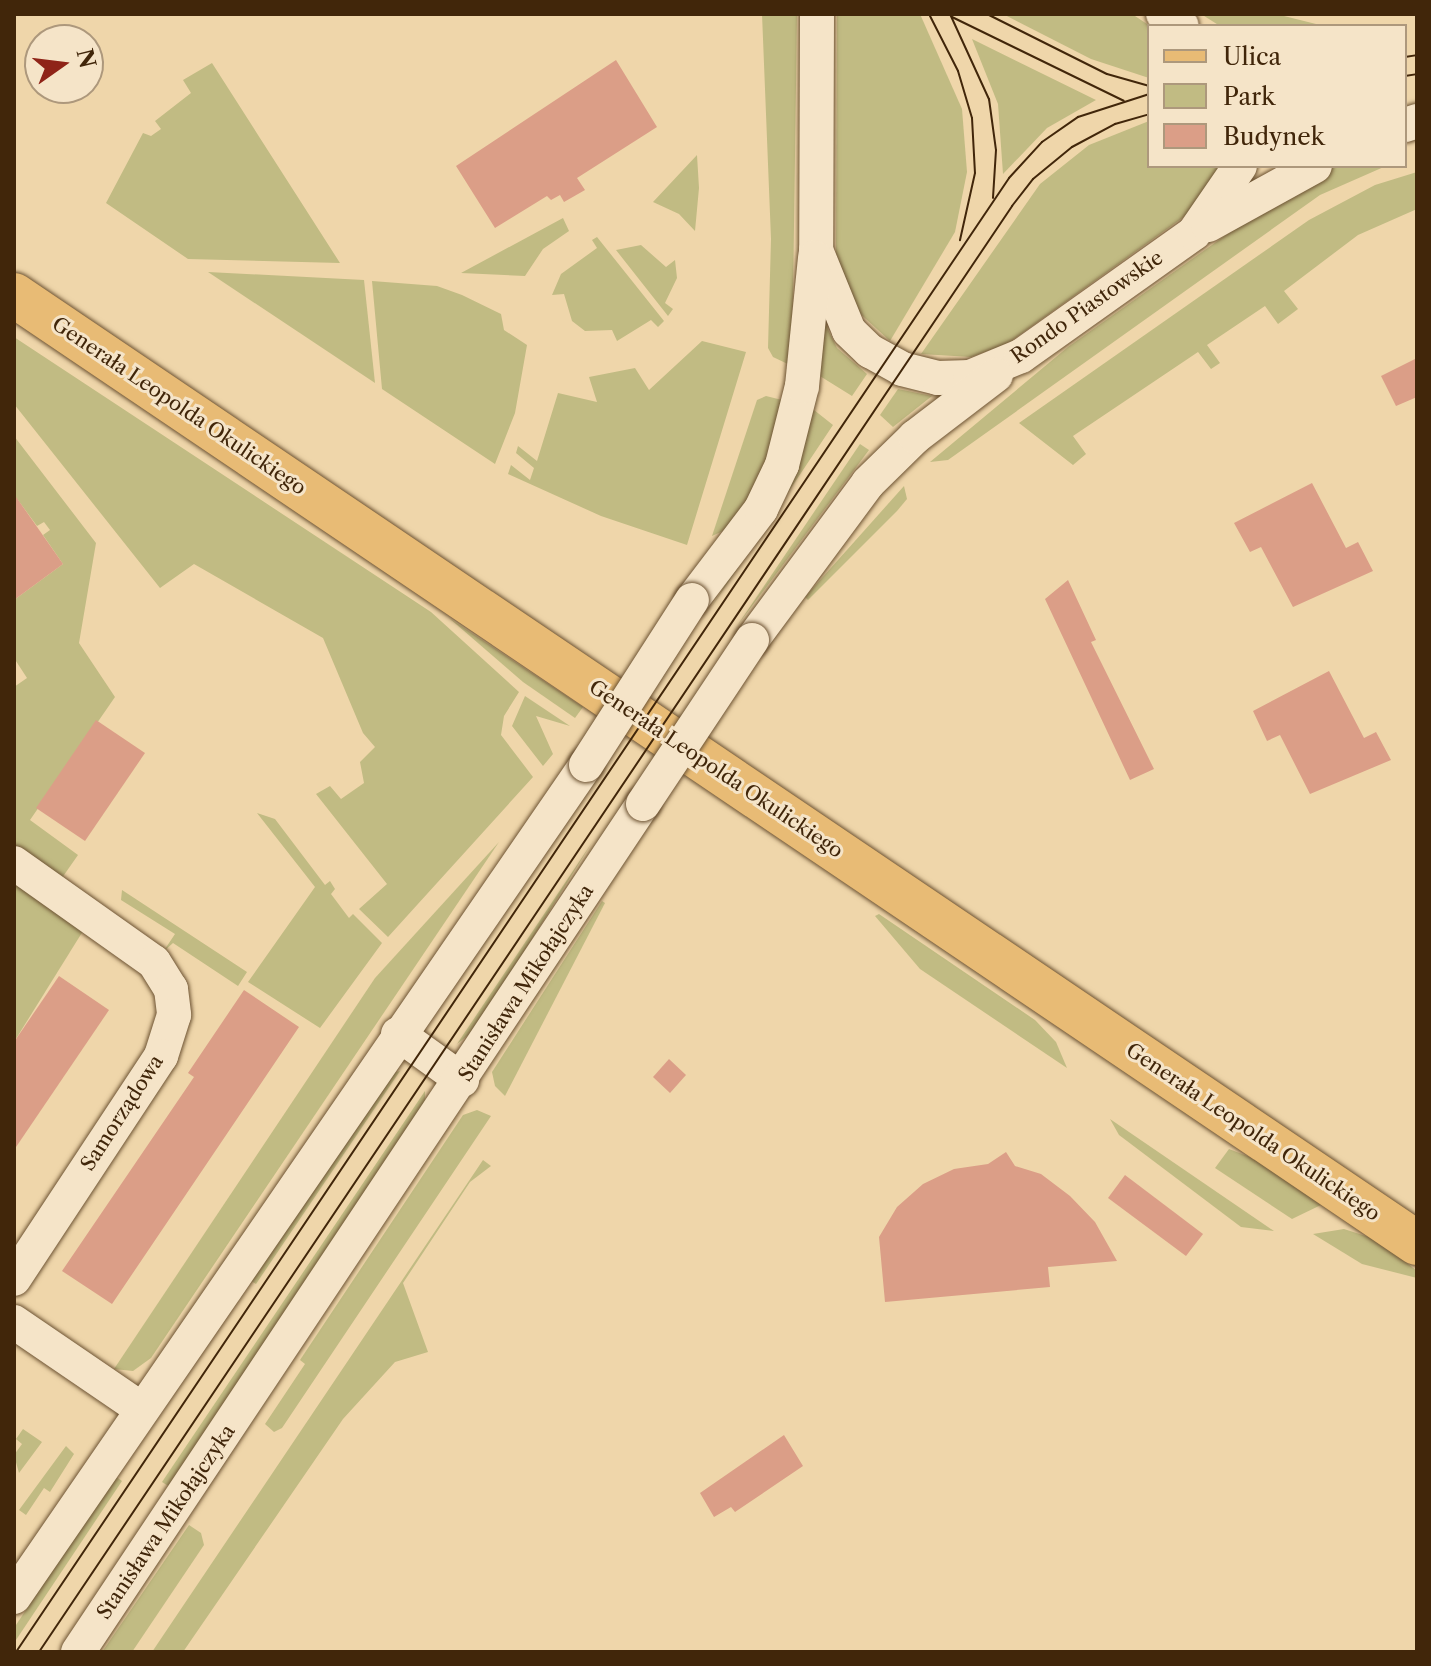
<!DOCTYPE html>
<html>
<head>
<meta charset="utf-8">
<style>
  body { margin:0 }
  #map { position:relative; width:1431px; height:1666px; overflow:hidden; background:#efd6aa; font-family:"Libre Caslon Text",serif }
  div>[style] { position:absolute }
  .green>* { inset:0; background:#c1bb83 }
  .building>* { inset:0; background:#db9e87 }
  .roads { filter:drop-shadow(0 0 2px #6c5232) drop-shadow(0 0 2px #6c5232) }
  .minor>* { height:34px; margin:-17px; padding:0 17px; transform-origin:17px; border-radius:17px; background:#f5e4c8 }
  .major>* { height:44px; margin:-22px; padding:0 22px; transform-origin:22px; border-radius:22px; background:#e8bb75 }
  .tram>* { height:2px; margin:-1px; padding:0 1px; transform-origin:1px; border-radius:1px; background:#41260a }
  .bridges { filter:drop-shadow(0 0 2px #6c5232) drop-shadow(0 0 2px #6c5232) }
  .minor-bridge>* { height:34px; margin:-17px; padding:0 17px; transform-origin:17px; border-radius:17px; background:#f5e4c8 }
  span { translate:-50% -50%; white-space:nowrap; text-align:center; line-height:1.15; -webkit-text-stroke:6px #f5e4c8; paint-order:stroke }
  .street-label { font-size:20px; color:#41260a }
  .frame { position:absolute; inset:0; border:16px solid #41260a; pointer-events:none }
  .legend { position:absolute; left:1147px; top:24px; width:260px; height:144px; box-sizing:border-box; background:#f5e4c8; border:2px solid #ad987c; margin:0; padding:10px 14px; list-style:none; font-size:24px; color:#41260a }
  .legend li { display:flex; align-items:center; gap:16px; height:40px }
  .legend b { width:40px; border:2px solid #ad987c }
  .north { position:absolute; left:24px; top:24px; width:80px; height:80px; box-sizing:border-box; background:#f5e4c8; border:2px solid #ad987c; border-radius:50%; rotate:76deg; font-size:22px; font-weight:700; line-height:32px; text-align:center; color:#41260a }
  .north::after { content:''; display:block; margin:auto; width:28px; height:36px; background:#8f2418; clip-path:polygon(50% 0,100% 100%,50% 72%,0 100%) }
</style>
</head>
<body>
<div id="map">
  <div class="green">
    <i style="clip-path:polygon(762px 14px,797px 14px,792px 366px,773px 357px,768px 348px,771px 239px)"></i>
    <i style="clip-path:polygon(837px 14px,920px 14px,962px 109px,967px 172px,955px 232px,890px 341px,855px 309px,836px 260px)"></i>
    <i style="clip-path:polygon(1003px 14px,1132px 14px,1150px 26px,1149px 78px,1091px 59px)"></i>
    <i style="clip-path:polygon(1201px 14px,1276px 14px,1316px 24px,1220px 26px)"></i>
    <i style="clip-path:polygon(972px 39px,1096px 100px,1047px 128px,1003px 174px,998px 104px)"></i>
    <i style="clip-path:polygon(212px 63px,340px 263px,188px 259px,106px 203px,143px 133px,151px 136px,161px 129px,155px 121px,191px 93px,183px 80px)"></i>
    <i style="clip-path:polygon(1149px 121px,1149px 166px,1220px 166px,1192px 211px,1007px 344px,971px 357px,921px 354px,1040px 184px,1089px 145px)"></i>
    <i style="clip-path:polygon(697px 155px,699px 188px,695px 231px,679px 214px,653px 202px)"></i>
    <i style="clip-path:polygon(1336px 166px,1386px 166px,1320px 195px,948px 460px,930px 462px,1068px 347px,1281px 196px)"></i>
    <i style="clip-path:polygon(1417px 172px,1417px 209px,1358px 235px,1284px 291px,1298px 309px,1278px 324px,1265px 306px,1207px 345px,1220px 363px,1211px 369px,1198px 352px,1073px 436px,1086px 454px,1073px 465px,1019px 423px,1309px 220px,1375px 185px)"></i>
    <i style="clip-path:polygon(563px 218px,569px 231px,543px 249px,525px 276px,461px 273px)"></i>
    <i style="clip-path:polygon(597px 237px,664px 321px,658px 327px,651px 320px,617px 341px,612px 330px,585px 331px,572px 321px,564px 294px,552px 295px,561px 274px,597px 248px,592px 240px)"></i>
    <i style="clip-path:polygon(641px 245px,666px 267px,675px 260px,677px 278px,665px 303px,673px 309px,668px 316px,616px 250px)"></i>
    <i style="clip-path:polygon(208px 272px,364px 280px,375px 383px)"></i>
    <i style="clip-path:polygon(372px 281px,437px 286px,462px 295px,501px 314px,504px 330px,527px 345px,515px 413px,495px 464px,382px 389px)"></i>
    <i style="clip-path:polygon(817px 307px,837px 348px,867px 374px,852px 396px,815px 373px)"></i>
    <i style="clip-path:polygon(14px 337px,431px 612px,519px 692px,504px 716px,501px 735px,533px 777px,388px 937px,359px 909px,387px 884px,316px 794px,330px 786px,341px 799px,364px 783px,360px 762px,375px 747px,363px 733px,323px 638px,194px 564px,160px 588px,14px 404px)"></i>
    <i style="clip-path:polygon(702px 341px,746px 352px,687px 545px,601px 516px,508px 474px,511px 465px,530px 480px,534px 468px,516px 453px,518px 446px,537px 461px,558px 393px,597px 402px,589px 377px,635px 368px,649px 390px)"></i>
    <i style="clip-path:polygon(898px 389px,932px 396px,893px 427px,880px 415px)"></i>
    <i style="clip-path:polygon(766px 396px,786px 401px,770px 454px,734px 526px,712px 536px,757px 400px)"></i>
    <i style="clip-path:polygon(809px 406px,833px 425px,711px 608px,773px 509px)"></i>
    <i style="clip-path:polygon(14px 436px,96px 543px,79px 643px,115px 697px,30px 820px,78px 855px,57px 885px,14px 855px,14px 687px,27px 678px,14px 658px,14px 600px,63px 564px,43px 535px,50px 530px,44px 522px,37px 526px,18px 500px,14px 501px)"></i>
    <i style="clip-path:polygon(860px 444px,869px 450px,737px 626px)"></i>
    <i style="clip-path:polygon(904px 486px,907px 499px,897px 511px,808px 600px,805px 597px)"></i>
    <i style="clip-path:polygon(449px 618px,583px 707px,575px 718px,523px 682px)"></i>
    <i style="clip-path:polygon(525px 696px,570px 726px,536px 716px,553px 754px,543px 766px,512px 726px)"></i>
    <i style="clip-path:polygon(257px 813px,275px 819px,325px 885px,330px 881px,335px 889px,331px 894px,349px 918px,353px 914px,382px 943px,320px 1028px,248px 982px,315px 887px)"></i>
    <i style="clip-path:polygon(593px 841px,476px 1029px,457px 1044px)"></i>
    <i style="clip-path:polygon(499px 842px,151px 1358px,133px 1371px,114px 1369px,375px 978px)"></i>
    <i style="clip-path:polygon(14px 874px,88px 923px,14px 1042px)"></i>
    <i style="clip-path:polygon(122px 890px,247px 972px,238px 986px,173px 943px,163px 952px,175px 934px,121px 900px)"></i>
    <i style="clip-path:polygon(602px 901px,605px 903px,505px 1096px,495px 1086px,492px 1072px)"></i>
    <i style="clip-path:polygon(879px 914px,1035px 1020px,1056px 1042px,1067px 1068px,920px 969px,875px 916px)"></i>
    <i style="clip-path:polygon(400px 1071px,256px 1284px,248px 1279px,392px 1073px)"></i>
    <i style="clip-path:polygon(425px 1091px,425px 1101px,170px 1487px,162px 1482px)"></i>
    <i style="clip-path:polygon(477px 1110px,491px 1116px,282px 1428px,274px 1432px,265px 1424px,305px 1364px,300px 1360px,463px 1115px)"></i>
    <i style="clip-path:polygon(1110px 1119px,1274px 1231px,1241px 1227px,1119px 1135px)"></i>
    <i style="clip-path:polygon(1229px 1149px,1268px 1164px,1323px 1204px,1292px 1219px,1215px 1168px)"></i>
    <i style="clip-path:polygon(483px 1160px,491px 1166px,470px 1182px,403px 1283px,428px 1352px,395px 1362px,343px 1419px,183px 1652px,152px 1652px)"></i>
    <i style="clip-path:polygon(1344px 1229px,1378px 1240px,1417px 1271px,1417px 1278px,1362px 1264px,1313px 1234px)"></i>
    <i style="clip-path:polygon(23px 1429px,42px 1442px,19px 1473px,14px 1455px,22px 1444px,16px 1439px)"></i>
    <i style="clip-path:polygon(66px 1446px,74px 1454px,50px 1492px,44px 1488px,26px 1515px,19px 1510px)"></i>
    <i style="clip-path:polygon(115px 1476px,122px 1481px,14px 1643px,14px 1628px)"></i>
    <i style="clip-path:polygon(189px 1525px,201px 1533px,204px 1545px,132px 1652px,102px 1652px)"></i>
  </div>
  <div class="building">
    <i style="clip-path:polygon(616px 60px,657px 127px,577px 178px,585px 190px,564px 202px,560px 195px,551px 200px,547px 196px,495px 228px,456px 166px)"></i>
    <i style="clip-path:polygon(1417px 358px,1417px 397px,1396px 406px,1381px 376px)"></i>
    <i style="clip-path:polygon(1312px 483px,1346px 548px,1358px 542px,1373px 571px,1293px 607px,1261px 547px,1250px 552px,1234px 523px)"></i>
    <i style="clip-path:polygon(14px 494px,63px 564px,14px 600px)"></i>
    <i style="clip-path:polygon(1068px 580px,1096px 640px,1091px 642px,1154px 769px,1130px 780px,1045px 599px)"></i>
    <i style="clip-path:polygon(1329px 671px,1364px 738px,1376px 732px,1391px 760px,1310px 794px,1280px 735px,1267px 741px,1253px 711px)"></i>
    <i style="clip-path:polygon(96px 720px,145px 753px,85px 841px,36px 808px)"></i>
    <i style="clip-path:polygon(59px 976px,109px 1010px,14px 1150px,14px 1042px)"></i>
    <i style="clip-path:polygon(244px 990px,299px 1027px,112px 1304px,62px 1271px,194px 1077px,188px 1073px)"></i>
    <i style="clip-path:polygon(669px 1059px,686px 1075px,670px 1093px,653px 1077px)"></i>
    <i style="clip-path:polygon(1006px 1152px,1015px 1166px,1041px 1174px,1070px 1196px,1095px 1222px,1117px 1261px,1048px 1267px,1050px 1287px,885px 1302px,879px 1237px,897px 1207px,923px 1184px,954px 1169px,988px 1164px)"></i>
    <i style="clip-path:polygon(1125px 1175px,1203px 1234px,1186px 1256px,1108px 1198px)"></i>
    <i style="clip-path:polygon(784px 1435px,803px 1466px,735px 1512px,731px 1507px,714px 1517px,700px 1493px)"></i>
  </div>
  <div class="roads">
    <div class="minor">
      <i style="left:817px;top:14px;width:236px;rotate:90.2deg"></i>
      <i style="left:816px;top:250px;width:87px;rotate:67.8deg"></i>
      <i style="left:849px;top:331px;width:29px;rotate:44deg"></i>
      <i style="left:870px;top:351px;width:37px;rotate:29deg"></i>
      <i style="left:902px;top:369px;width:37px;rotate:14deg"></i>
      <i style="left:938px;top:378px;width:32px;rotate:-2deg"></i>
      <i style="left:970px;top:377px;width:55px;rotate:-22.4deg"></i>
      <i style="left:1021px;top:356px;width:212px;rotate:-35.4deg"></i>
      <i style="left:1194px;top:233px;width:81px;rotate:-55.5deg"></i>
      <i style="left:1163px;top:14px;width:22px;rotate:32deg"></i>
      <i style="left:1405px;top:125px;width:13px;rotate:-18deg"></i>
      <i style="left:1208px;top:225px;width:122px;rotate:-28.9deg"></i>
      <i style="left:692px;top:600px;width:114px;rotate:-52.8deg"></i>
      <i style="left:761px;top:509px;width:49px;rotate:-64.5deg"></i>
      <i style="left:782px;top:465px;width:81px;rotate:-75.8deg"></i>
      <i style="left:802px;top:386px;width:129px;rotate:-84.2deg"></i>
      <i style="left:752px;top:640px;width:195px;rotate:-53.5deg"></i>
      <i style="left:868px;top:483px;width:66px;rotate:-44.4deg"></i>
      <i style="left:915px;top:437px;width:102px;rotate:-37.4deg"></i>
      <i style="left:14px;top:863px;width:171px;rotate:35.3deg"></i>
      <i style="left:154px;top:962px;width:32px;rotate:58deg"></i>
      <i style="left:171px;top:989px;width:26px;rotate:83deg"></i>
      <i style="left:174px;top:1015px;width:43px;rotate:107.6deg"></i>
      <i style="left:161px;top:1056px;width:267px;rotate:123.4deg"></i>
      <i style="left:398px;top:1034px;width:79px;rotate:35.7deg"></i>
      <i style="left:14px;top:1322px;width:153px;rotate:34.3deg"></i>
      <i style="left:14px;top:1597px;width:1010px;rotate:-55.49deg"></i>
      <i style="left:78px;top:1652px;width:1019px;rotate:-56.33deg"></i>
    </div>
    <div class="major">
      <i style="left:14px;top:295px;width:1693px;rotate:34.05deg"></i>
    </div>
  </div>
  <div class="tram">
    <i style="left:929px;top:14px;width:64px;rotate:63deg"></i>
    <i style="left:958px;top:71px;width:49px;rotate:73.4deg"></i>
    <i style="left:972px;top:118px;width:55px;rotate:86.9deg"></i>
    <i style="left:975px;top:173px;width:69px;rotate:102.6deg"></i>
    <i style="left:950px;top:14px;width:94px;rotate:65.4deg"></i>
    <i style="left:989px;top:99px;width:51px;rotate:82.2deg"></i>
    <i style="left:996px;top:150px;width:48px;rotate:93.6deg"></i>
    <i style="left:987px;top:14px;width:134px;rotate:26.6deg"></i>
    <i style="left:1107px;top:74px;width:44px;rotate:15.9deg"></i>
    <i style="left:952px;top:17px;width:191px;rotate:26deg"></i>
    <i style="left:1405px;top:57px;width:12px;rotate:-9deg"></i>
    <i style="left:1405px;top:76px;width:12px;rotate:-9deg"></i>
    <i style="left:16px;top:1652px;width:1777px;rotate:-56.03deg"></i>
    <i style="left:1009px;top:178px;width:49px;rotate:-47.5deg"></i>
    <i style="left:1042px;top:142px;width:44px;rotate:-34.8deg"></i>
    <i style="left:1078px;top:117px;width:75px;rotate:-17.9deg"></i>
    <i style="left:39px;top:1652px;width:1743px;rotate:-56.06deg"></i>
    <i style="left:1012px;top:206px;width:34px;rotate:-52deg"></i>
    <i style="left:1033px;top:179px;width:50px;rotate:-39.4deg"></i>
    <i style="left:1072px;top:147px;width:49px;rotate:-28.1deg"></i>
    <i style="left:1115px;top:124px;width:35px;rotate:-16deg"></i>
  </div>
  <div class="bridges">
    <div class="minor-bridge">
      <i style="left:586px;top:765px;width:196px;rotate:-57.3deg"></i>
      <i style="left:643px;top:804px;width:197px;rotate:-56.4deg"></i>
    </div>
  </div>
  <div class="street-label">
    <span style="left:1087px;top:307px;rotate:-35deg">Rondo Piastowskie</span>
    <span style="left:179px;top:406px;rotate:34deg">Generała Leopolda Okulickiego</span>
    <span style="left:716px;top:769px;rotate:34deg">Generała Leopolda Okulickiego</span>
    <span style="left:526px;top:983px;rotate:-57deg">Stanisława Mikołajczyka</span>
    <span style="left:122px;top:1113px;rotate:-57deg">Samorządowa</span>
    <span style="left:1253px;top:1132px;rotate:34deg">Generała Leopolda Okulickiego</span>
    <span style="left:166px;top:1522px;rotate:-56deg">Stanisława Mikołajczyka</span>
  </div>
  <div class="frame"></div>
  <ul class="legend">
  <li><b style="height:10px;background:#e8bb75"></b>Ulica</li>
  <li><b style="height:22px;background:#c1bb83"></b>Park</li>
  <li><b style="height:22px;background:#db9e87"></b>Budynek</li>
  </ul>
  <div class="north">N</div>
</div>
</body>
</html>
